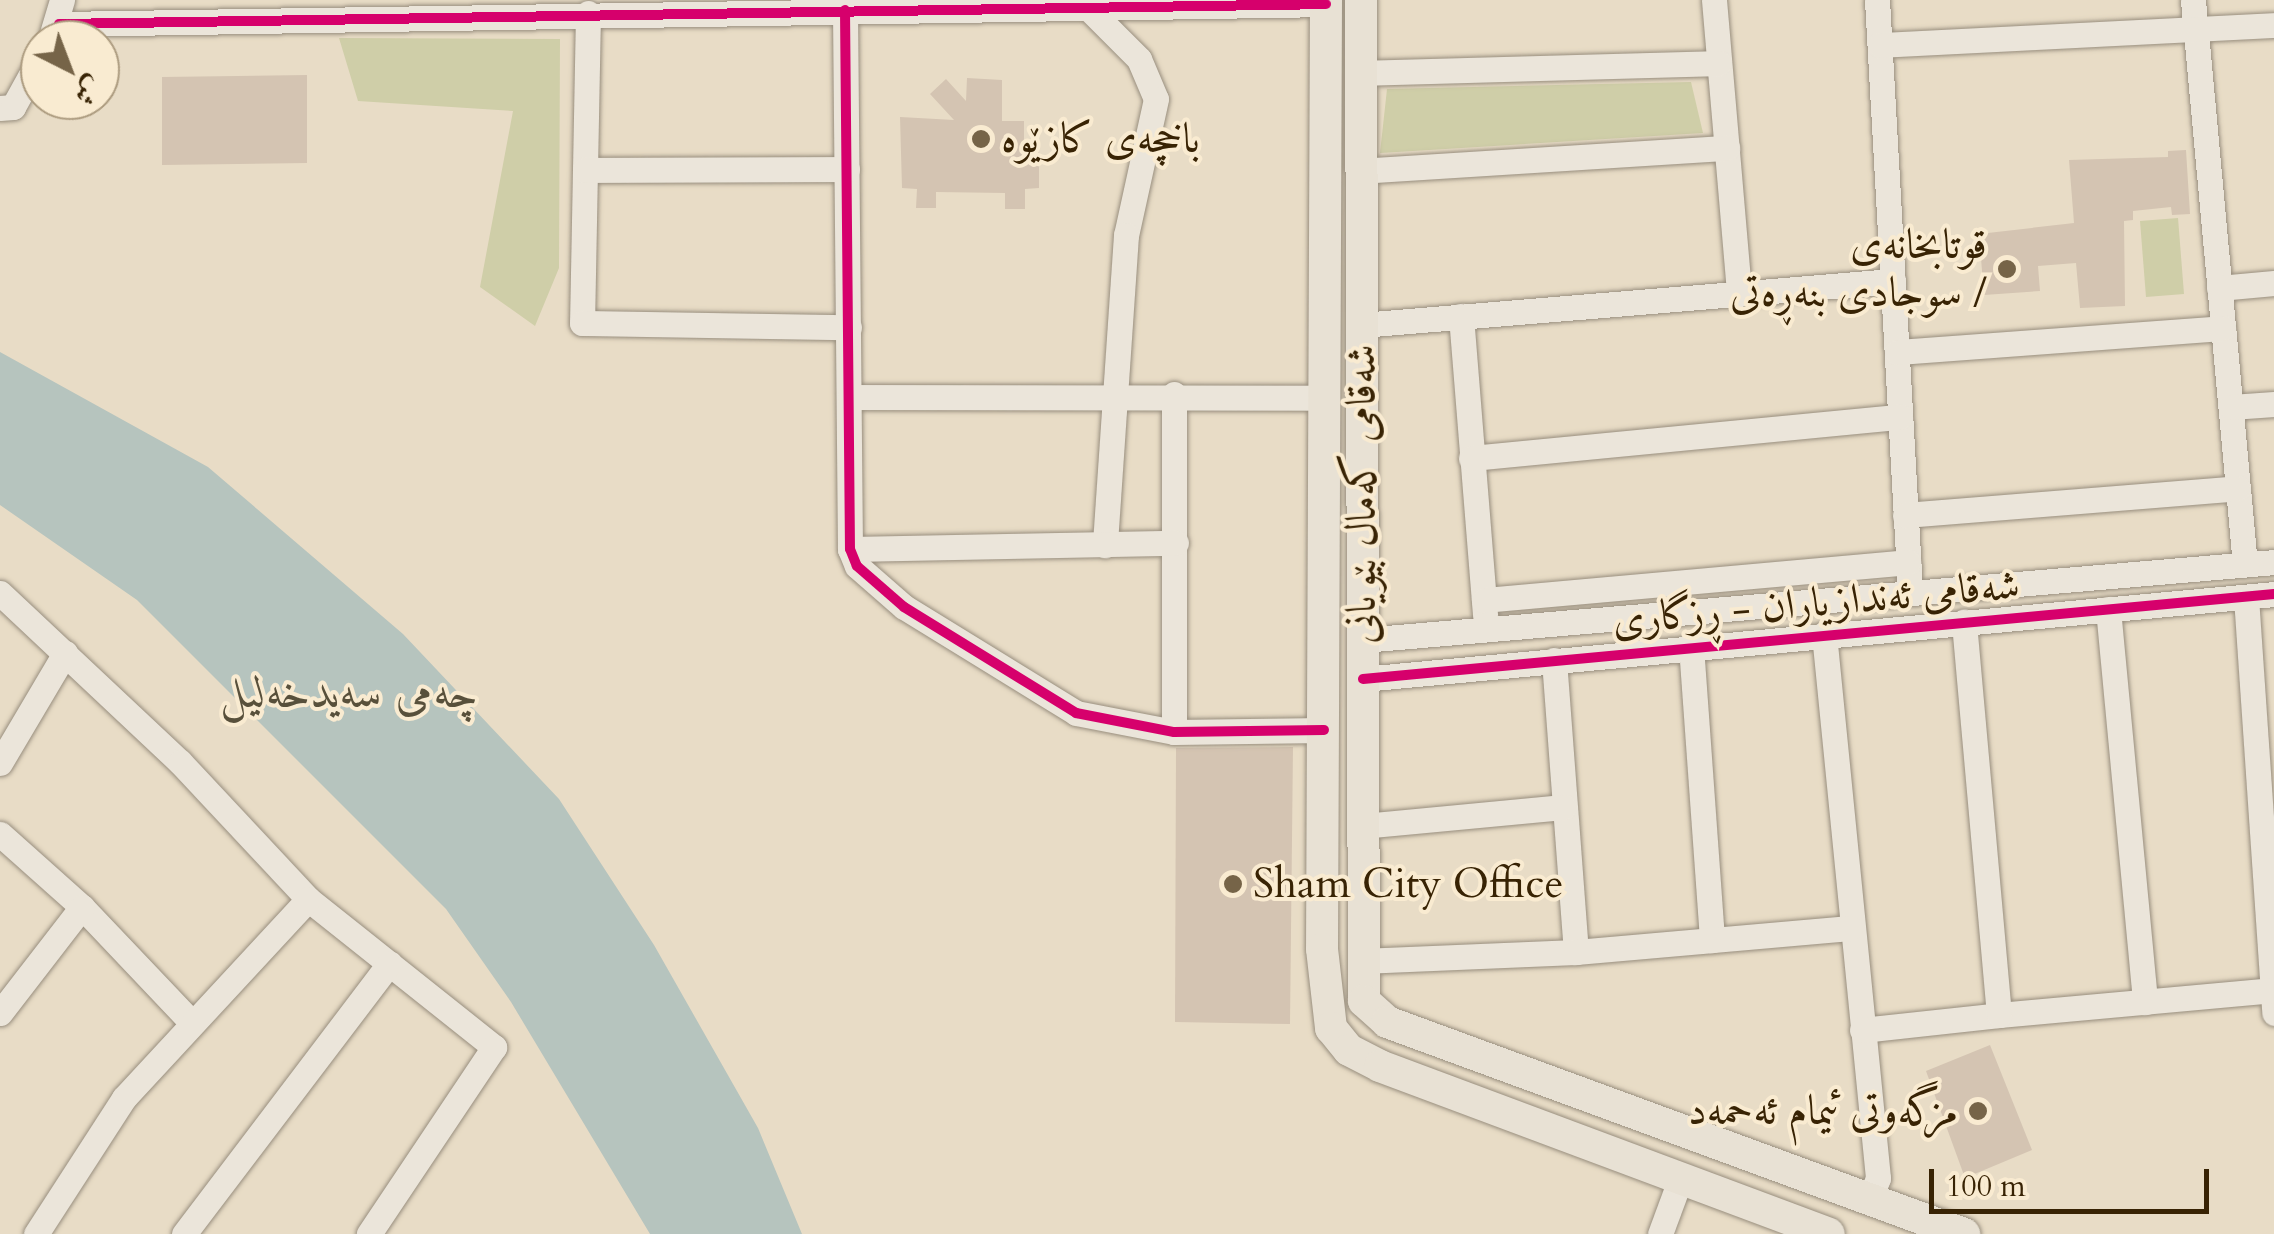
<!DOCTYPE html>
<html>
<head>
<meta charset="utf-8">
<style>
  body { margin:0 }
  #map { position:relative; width:2274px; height:1234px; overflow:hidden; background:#e8dcc6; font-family:Cardo,Amiri,serif }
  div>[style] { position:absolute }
  .green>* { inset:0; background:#cfcea8 }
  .water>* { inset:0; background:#b6c4be }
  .building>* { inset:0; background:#d4c4b2 }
  .roads { filter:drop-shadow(0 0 2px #988e7e) drop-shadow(0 0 2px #988e7e) }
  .minor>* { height:25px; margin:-12.5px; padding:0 12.5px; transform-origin:12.5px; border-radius:12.5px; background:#ebe5da }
  .major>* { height:32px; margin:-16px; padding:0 16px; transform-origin:16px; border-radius:16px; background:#e8e1d4 }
  .cycleway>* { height:10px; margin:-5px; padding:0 5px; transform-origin:5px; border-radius:5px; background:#d6006c }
  .dots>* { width:28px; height:28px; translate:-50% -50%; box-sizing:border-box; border:5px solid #f9ebd1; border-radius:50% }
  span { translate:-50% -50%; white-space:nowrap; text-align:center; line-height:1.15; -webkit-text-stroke:8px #f9ebd1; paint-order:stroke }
  .poi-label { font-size:42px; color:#382304 }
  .left { translate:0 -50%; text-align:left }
  .right { translate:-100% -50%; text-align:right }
  .street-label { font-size:42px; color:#382304 }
  .water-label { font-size:45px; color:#58503b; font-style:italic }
  .north { position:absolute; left:20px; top:20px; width:100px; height:100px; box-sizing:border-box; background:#f9ebd1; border:2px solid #ac9b7f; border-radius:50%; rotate:138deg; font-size:28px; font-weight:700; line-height:40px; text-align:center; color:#382304 }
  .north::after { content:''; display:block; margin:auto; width:35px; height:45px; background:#766448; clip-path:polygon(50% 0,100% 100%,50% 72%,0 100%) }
  .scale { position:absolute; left:1929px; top:1169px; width:280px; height:45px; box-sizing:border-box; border:5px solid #382304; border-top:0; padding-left:12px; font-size:30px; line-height:35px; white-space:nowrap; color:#382304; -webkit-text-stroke:8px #f9ebd1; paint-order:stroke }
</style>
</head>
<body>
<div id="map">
  <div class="green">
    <i style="clip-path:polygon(339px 38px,560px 39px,559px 268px,535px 326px,480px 287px,513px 111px,358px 101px)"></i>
    <i style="clip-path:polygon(1691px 82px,1703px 133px,1380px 153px,1387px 89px)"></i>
    <i style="clip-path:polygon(2178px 218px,2184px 294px,2146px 297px,2140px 221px)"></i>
  </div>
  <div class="water">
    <i style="clip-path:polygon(0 352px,208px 467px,403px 634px,559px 799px,654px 945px,758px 1128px,802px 1234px,650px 1234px,511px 1002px,446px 909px,137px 600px,0 505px)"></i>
  </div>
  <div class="building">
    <i style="clip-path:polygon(307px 75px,307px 163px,162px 165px,162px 77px)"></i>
    <i style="clip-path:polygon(967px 78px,1002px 80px,1002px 121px,1024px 121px,1024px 144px,1039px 144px,1039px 188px,1025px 189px,1025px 209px,1005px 209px,1005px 193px,936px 192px,936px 208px,916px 208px,917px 189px,902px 188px,900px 117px,954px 120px,930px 94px,946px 79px,966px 101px)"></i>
    <i style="clip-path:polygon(2186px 150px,2190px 214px,2172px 215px,2171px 207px,2133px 211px,2133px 220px,2124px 221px,2125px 306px,2080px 308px,2076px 263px,2038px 266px,2040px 291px,1984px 295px,1979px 234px,2074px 223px,2069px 160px,2168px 157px,2168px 151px)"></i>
    <i style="clip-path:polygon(1293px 747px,1290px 1024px,1175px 1022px,1176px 748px)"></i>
    <i style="clip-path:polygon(1990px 1045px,2032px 1150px,1965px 1178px,1926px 1071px)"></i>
  </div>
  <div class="roads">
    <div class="minor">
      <i style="left:1714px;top:0;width:295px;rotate:85.1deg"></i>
      <i style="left:1877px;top:0;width:592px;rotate:86.8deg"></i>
      <i style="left:2193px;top:0;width:567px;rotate:84.74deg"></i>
      <i style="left:1088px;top:8px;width:72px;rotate:45deg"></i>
      <i style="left:1139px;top:59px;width:43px;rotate:67deg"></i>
      <i style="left:1156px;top:99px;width:139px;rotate:102.4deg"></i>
      <i style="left:1126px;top:235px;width:311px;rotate:93.9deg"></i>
      <i style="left:845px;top:10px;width:539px;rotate:89.47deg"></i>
      <i style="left:850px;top:549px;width:18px;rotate:68deg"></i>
      <i style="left:857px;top:566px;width:62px;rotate:41.1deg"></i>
      <i style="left:904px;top:607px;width:202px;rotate:31.6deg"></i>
      <i style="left:1076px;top:713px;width:100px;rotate:11deg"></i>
      <i style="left:1174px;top:732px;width:150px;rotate:-0.8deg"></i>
      <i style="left:588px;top:13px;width:310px;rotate:91.1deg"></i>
      <i style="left:582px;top:323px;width:267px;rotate:0.9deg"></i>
      <i style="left:59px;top:24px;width:1267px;rotate:-0.9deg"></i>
      <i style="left:50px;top:40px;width:42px;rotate:-73.3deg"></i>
      <i style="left:1880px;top:45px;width:395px;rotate:-2.9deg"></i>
      <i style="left:1361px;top:73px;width:358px;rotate:-1.6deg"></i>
      <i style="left:0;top:108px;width:13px;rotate:-4deg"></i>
      <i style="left:13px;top:107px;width:56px;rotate:-61.1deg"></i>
      <i style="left:585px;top:170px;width:262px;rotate:-0.2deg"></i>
      <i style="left:1359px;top:171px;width:369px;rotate:-3.6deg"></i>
      <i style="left:2219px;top:288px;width:55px;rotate:-5.2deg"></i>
      <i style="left:1461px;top:316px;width:300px;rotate:85.4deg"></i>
      <i style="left:1361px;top:325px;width:534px;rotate:-4.73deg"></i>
      <i style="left:1897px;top:352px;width:327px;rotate:-4.2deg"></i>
      <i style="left:1174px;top:394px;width:338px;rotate:90deg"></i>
      <i style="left:850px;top:397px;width:476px;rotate:0.1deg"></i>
      <i style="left:2231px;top:407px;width:43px;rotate:-4deg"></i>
      <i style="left:1471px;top:458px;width:431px;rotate:-5.5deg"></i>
      <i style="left:1905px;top:515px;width:334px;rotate:-4.6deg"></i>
      <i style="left:850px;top:549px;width:326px;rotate:-1.1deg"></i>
      <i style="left:0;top:593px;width:247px;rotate:43.2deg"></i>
      <i style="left:180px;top:762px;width:187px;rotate:46.9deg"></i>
      <i style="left:308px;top:899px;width:238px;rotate:38.5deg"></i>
      <i style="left:494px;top:1047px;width:225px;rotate:123.8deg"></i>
      <i style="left:2246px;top:597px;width:417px;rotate:86.1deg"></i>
      <i style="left:1484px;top:600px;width:426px;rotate:-5.1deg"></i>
      <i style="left:2108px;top:609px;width:395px;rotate:84.6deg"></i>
      <i style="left:1824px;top:634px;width:547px;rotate:84.33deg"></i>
      <i style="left:1878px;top:1178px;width:22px;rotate:111deg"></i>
      <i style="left:1363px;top:640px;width:914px;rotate:-4.89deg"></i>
      <i style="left:1691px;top:646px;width:295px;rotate:85.9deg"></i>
      <i style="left:1554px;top:660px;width:293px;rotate:85.7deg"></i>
      <i style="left:1363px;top:679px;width:915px;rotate:-5.33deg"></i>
      <i style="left:0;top:763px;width:128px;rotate:-59.4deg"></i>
      <i style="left:1363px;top:826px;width:202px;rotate:-5.4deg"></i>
      <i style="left:0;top:834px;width:110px;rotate:41.7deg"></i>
      <i style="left:82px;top:907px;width:157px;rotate:46.5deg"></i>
      <i style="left:1361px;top:961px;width:215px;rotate:-2.4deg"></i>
      <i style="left:1576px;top:952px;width:275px;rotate:-5deg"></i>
      <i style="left:0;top:1013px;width:134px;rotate:-52.3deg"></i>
      <i style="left:1999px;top:1015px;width:276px;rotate:-5.2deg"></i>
      <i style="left:1862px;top:1030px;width:138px;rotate:-6.2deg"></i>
      <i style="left:1999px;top:1015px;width:395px;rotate:-95.1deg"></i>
      <i style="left:36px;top:1234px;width:162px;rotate:-57.1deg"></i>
      <i style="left:124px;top:1098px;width:271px;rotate:-47.2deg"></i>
      <i style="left:184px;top:1234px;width:340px;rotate:-52.8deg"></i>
      <i style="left:1660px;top:1234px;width:58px;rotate:-69.7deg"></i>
    </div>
    <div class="major">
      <i style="left:1326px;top:0;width:949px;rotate:90.24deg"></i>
      <i style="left:1322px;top:949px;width:80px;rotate:83.5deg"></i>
      <i style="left:1331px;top:1028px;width:28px;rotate:51deg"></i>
      <i style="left:1349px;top:1050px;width:35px;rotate:27deg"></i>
      <i style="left:1380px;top:1066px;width:479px;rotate:20.5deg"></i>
      <i style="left:1361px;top:0;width:1001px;rotate:89.83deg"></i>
      <i style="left:1364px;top:1001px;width:31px;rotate:42deg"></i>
      <i style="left:1387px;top:1022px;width:615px;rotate:20.17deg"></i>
    </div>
  </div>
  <div class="cycleway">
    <i style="left:845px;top:10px;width:539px;rotate:89.47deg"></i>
    <i style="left:850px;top:549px;width:18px;rotate:68deg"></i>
    <i style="left:857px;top:566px;width:62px;rotate:41.1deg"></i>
    <i style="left:904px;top:607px;width:202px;rotate:31.6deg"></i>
    <i style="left:1076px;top:713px;width:100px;rotate:11deg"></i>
    <i style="left:1174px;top:732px;width:150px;rotate:-0.8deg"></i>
    <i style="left:59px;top:24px;width:1267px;rotate:-0.9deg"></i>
    <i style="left:1363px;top:679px;width:915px;rotate:-5.33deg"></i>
  </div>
  <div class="dots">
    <i style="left:981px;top:139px;background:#766448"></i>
    <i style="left:2007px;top:269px;background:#766448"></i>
    <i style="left:1233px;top:884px;background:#766448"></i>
    <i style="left:1978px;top:1111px;background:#766448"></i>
  </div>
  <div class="poi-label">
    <span class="left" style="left:1001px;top:139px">باخچەی کازێوە</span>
    <span class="right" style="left:1987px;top:269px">قوتابخانەی<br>سوجادی بنەڕەتی /</span>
    <span class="left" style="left:1253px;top:884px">Sham City Office</span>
    <span class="right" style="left:1958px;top:1111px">مزگەوتی ئیمام ئەحمەد</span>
  </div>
  <div class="street-label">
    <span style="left:1362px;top:494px;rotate:-90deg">شەقامی کەمال بێویانی</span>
    <span style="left:1816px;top:603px;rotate:-5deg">شەقامی ئەندازیاران - ڕزگاری</span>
  </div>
  <div class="water-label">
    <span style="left:349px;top:693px">چەمی سەیدخەلیل</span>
  </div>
  <div class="north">ش</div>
  <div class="scale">100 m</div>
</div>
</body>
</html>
